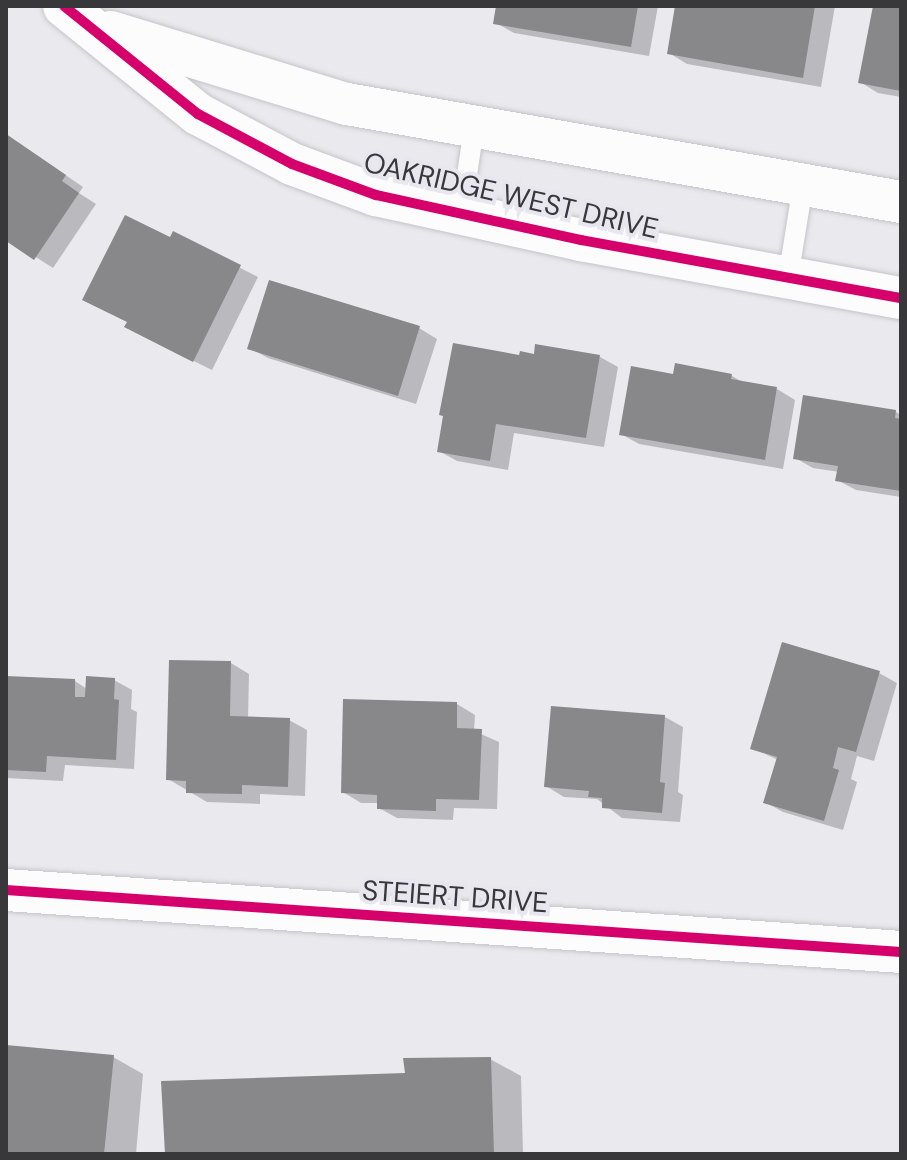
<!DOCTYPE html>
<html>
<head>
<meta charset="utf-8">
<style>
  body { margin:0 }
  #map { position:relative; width:907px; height:1160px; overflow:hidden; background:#e9e9ee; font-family:"DM Sans",sans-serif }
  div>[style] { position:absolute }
  .shadow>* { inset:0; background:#0003 }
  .building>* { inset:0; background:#88878a }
  .roads { filter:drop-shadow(0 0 2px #c5c5c9) drop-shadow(0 0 2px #c5c5c9) }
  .lane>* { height:20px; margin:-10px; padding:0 10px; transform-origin:10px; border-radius:10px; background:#fcfcfc }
  .street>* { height:42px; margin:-21px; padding:0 21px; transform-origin:21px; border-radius:21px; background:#fcfcfc }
  .cycleway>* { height:10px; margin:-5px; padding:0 5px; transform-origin:5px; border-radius:5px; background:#d6006c }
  span { translate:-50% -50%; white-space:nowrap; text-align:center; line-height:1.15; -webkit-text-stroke:8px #e8e7f0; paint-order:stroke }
  .street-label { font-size:28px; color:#38383b }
  .frame { position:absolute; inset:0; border:8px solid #38383b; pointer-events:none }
</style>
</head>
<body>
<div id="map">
  <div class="shadow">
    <i style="clip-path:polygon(498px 6px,658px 6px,649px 56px,514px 33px,496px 23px)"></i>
    <i style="clip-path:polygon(677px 6px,835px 6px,821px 87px,687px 64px,669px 53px)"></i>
    <i style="clip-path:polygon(875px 6px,901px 6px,901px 97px,878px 93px,860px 82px)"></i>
    <i style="clip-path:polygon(6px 134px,83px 187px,79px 193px,96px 204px,53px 268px,6px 238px)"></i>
    <i style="clip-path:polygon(174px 234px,258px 277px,212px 370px,145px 337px,129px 323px)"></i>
    <i style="clip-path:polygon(419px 328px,437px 339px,416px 404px,268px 358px,250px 348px)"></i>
    <i style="clip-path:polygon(521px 357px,600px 357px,618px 367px,604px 447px,514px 433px,508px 470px,457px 461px,439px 451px,445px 416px)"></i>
    <i style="clip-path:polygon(675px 376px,732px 376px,746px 384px,777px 389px,795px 400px,783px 469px,639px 444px,621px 434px)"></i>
    <i style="clip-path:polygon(896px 412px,901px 415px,901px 497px,856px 490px,837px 480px,839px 472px,813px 468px,795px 458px)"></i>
    <i style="clip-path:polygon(231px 663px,249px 674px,248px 719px,289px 720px,307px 730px,305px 796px,260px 794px,260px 804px,207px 802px,168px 779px)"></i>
    <i style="clip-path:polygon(879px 673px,897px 683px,874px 761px,857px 756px,851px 779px,857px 782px,843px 830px,783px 812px,765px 802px,778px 760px,752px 748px)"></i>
    <i style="clip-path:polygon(6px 678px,75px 681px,87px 689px,114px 680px,132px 690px,131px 709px,137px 712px,134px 769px,65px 765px,63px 781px,6px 778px)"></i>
    <i style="clip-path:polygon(457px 704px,475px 715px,474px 731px,499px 742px,497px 809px,454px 808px,453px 820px,397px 818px,379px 808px,379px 803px,361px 803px,343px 792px)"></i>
    <i style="clip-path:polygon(665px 717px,683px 727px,678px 792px,683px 795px,680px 822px,622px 818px,597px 799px,564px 797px,546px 786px)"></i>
    <i style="clip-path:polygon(6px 1047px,113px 1057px,143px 1074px,136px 1154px,6px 1154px)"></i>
    <i style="clip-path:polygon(490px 1059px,521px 1076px,523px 1154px,167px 1154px,408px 1075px)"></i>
  </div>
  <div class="building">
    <i style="clip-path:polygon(496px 6px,638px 6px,631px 47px,493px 24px)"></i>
    <i style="clip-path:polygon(675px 6px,815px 6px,803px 78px,667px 54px)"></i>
    <i style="clip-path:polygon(873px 6px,901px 6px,901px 91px,858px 83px)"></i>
    <i style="clip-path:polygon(6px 134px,66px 175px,62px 181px,79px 193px,34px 260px,6px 241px)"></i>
    <i style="clip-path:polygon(125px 215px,170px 237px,173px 231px,241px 265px,193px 362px,124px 327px,127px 322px,82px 300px)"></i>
    <i style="clip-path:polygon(269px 280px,420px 326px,398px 396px,247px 349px)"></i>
    <i style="clip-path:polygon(453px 343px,519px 355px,520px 351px,534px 354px,535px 344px,600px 355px,586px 438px,496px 424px,490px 461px,437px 452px,443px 416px,439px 415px)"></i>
    <i style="clip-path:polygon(675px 363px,732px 374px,731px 379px,777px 387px,765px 460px,619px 435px,631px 366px,673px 374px)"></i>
    <i style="clip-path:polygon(803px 395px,896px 410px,895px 418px,901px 419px,901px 491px,835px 481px,838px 466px,793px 459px)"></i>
    <i style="clip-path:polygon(782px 642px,880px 671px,856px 752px,838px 747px,833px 768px,839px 770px,824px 821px,763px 803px,777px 757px,750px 749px)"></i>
    <i style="clip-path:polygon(169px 660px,231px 661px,230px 716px,290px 718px,288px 787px,242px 785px,242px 794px,186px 793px,186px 781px,166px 780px)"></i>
    <i style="clip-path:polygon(6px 676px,75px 679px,75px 697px,85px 697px,86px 676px,115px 678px,114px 699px,119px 700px,116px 760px,47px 756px,46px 772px,6px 770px)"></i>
    <i style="clip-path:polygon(343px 699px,457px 702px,457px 728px,482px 729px,479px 800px,436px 799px,436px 811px,377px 809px,377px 795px,341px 793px)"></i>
    <i style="clip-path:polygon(551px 706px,665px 715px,660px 782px,665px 783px,662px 813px,602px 808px,602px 798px,588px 797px,589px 791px,544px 787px)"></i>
    <i style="clip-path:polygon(6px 1045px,114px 1055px,104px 1154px,6px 1154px)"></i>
    <i style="clip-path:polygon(491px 1057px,494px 1154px,165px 1154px,161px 1081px,405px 1073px,403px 1058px)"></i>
  </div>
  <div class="roads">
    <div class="lane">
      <i style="left:461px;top:215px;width:88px;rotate:-81.5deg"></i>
      <i style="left:788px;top:278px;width:94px;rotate:-80.8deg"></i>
    </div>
    <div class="street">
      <i style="left:64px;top:6px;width:172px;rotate:38.9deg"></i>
      <i style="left:198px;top:114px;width:106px;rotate:28deg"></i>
      <i style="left:292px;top:164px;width:90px;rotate:20.3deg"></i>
      <i style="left:376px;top:195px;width:210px;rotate:12.4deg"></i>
      <i style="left:581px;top:240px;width:325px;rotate:10.3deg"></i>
      <i style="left:111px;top:32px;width:247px;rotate:17deg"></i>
      <i style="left:347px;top:104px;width:563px;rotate:10.03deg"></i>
      <i style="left:6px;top:890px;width:897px;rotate:3.96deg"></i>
    </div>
  </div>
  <div class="cycleway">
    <i style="left:64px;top:6px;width:172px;rotate:38.9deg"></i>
    <i style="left:198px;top:114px;width:106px;rotate:28deg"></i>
    <i style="left:292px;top:164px;width:90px;rotate:20.3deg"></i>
    <i style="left:376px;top:195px;width:210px;rotate:12.4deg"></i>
    <i style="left:581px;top:240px;width:325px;rotate:10.3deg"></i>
    <i style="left:6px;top:890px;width:897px;rotate:3.96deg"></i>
  </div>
  <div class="street-label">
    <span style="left:511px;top:196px;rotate:13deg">OAKRIDGE WEST DRIVE</span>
    <span style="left:455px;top:897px;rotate:4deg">STEIERT DRIVE</span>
  </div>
  <div class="frame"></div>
</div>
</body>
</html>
